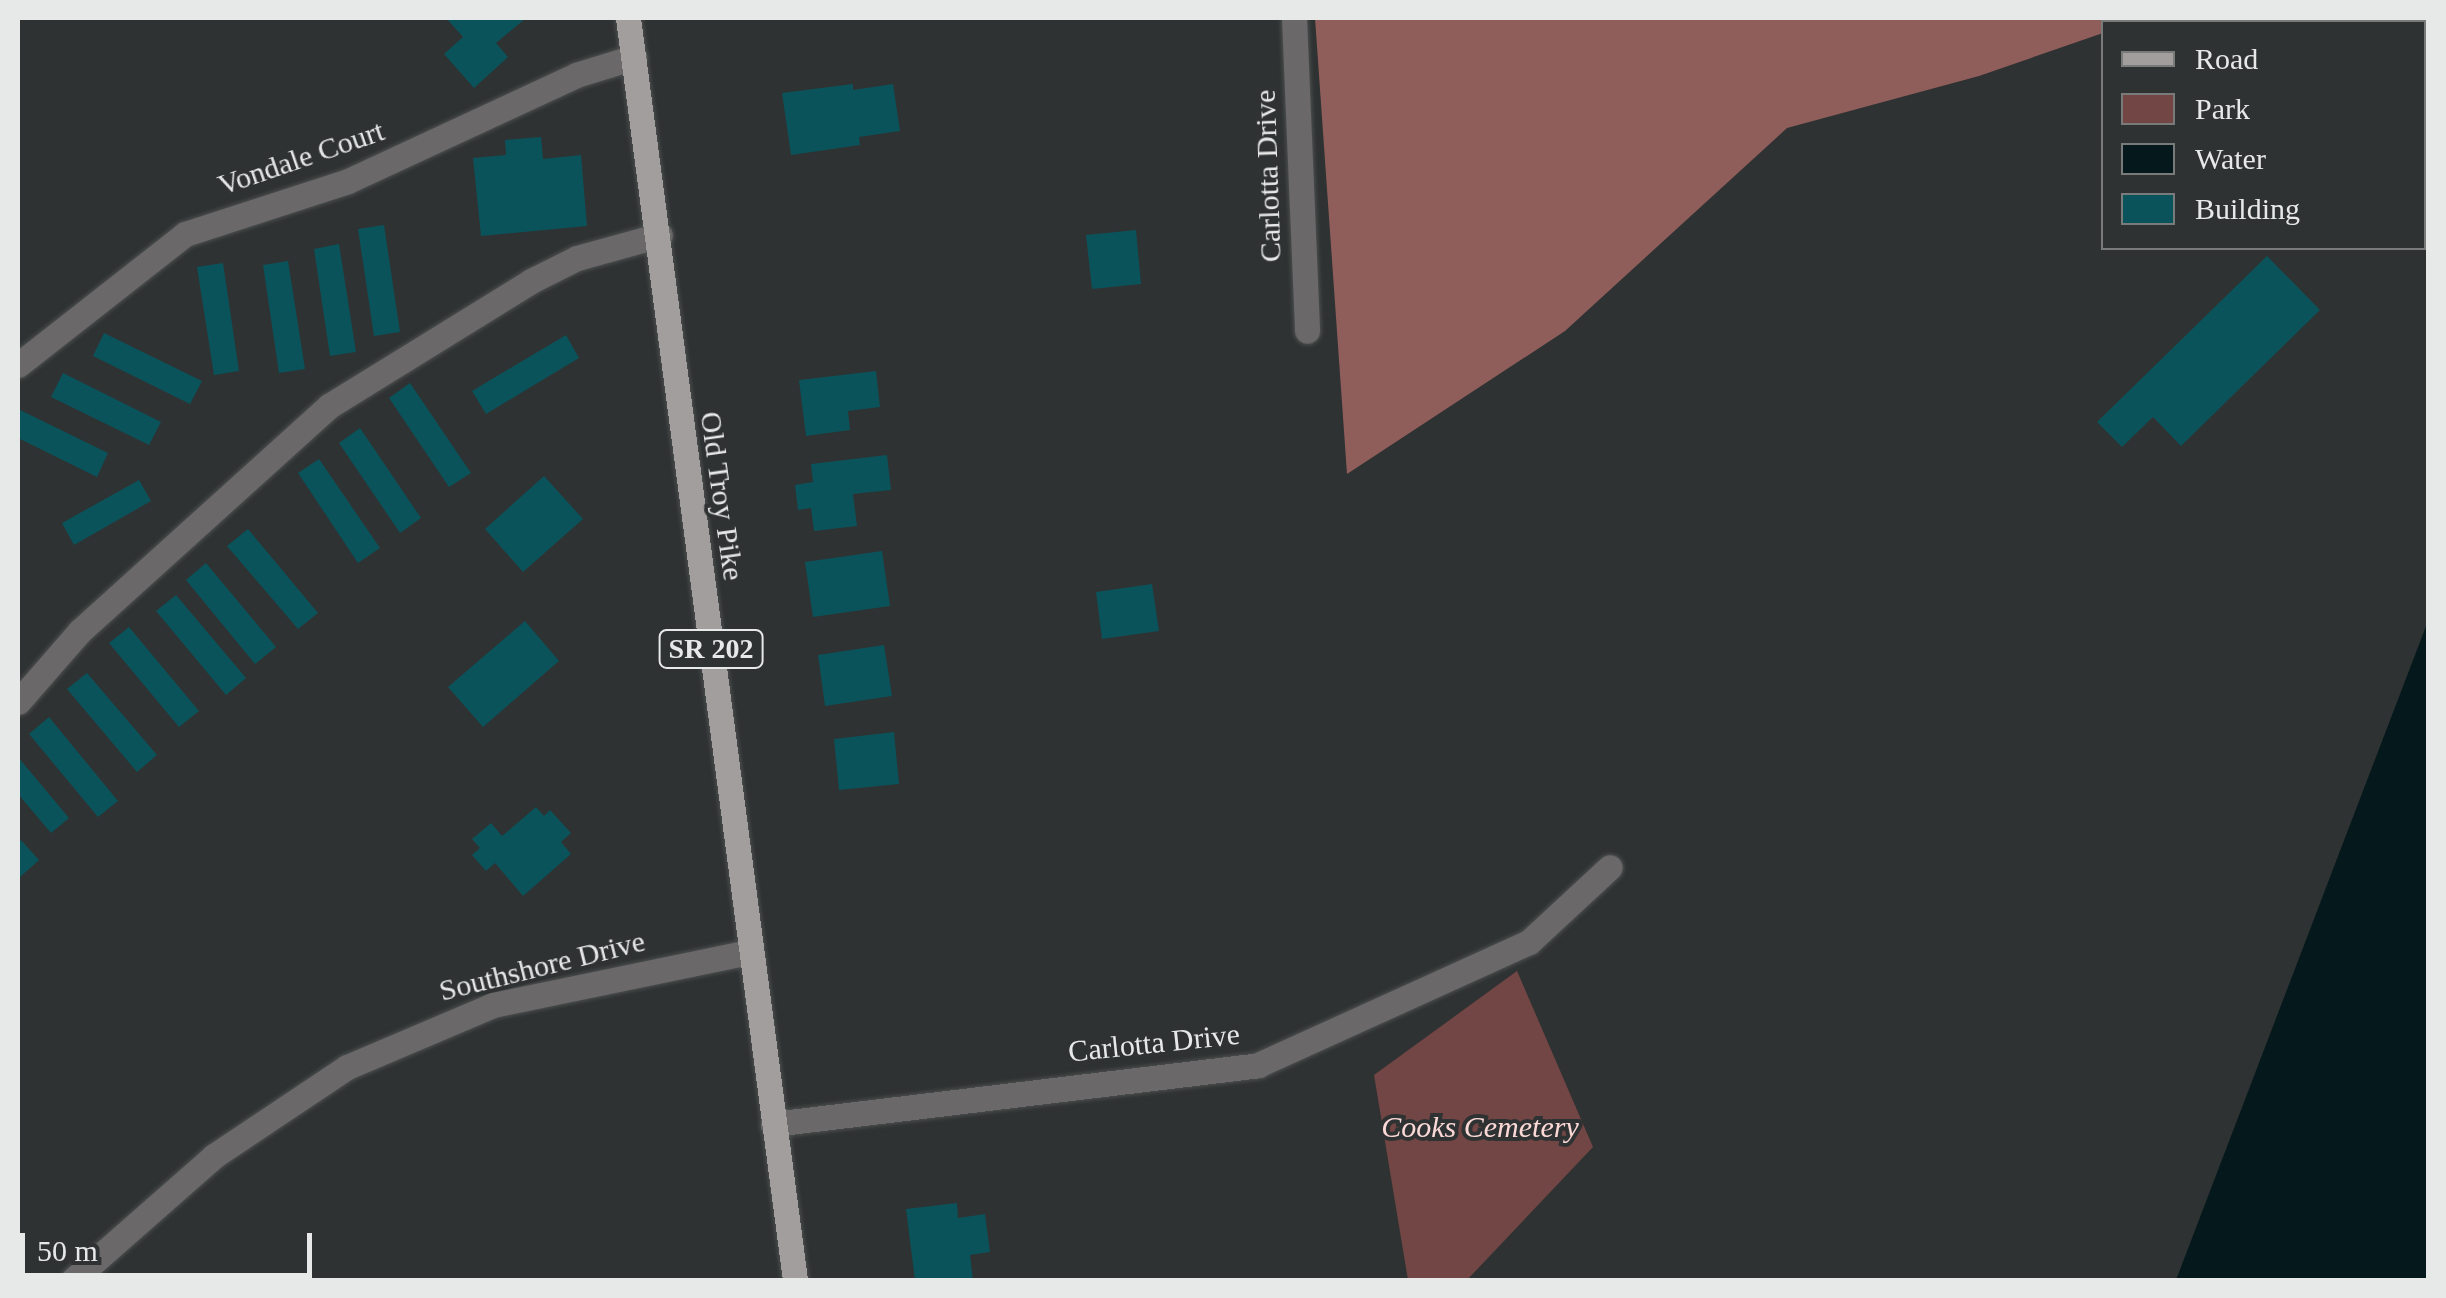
<!DOCTYPE html>
<html>
<head>
<meta charset="utf-8">
<style>
  body { margin:0 }
  #map { position:relative; width:2446px; height:1298px; overflow:hidden; background:#2f3232; font-family:"Times New Roman",serif }
  div>[style] { position:absolute }
  .green>* { inset:0; background:#724644 }
  .forest>* { inset:0; background:#8f5e5b }
  .water>* { inset:0; background:#05181b }
  .building>* { inset:0; background:#0b535b }
  .roads { filter:drop-shadow(0 0 2px #4c4f4f) drop-shadow(0 0 2px #4c4f4f) }
  .minor>* { height:25px; margin:-12.5px; padding:0 12.5px; transform-origin:12.5px; border-radius:12.5px; background:#6a6868 }
  .primary>* { height:25px; margin:-12.5px; padding:0 12.5px; transform-origin:12.5px; border-radius:12.5px; background:#a19e9d }
  span { translate:-50% -50%; white-space:nowrap; text-align:center; line-height:1.15; -webkit-text-stroke:8px #2f3232; paint-order:stroke }
  .shield-label span { padding:2px 8px; background:#2f3232; border:2px solid; border-radius:8px; -webkit-text-stroke-width:0 }
  .shield-label { font-size:28px; color:#e7e9e9; font-weight:700 }
  .street-label { font-size:30px; color:#e7e9e9 }
  .park-label { font-size:30px; color:#fbd9d7; font-style:italic }
  .frame { position:absolute; inset:0; border:20px solid #e7e9e9; pointer-events:none }
  .legend { position:absolute; left:2101px; top:20px; width:325px; height:230px; box-sizing:border-box; background:#2f3232; border:2px solid #797b7b; margin:0; padding:12px 18px; list-style:none; font-size:30px; color:#e7e9e9 }
  .legend li { display:flex; align-items:center; gap:20px; height:50px }
  .legend b { width:50px; border:2px solid #797b7b }
  .scale { position:absolute; left:20px; top:1233px; width:292px; height:45px; box-sizing:border-box; border:5px solid #e7e9e9; border-top:0; padding-left:12px; font-size:30px; line-height:35px; white-space:nowrap; color:#e7e9e9; -webkit-text-stroke:8px #2f3232; paint-order:stroke }
</style>
</head>
<body>
<div id="map">
  <div class="green">
    <i style="clip-path:polygon(1517px 971px,1593px 1147px,1467px 1280px,1408px 1280px,1374px 1075px)"></i>
  </div>
  <div class="forest">
    <i style="clip-path:polygon(1315px 18px,2147px 18px,2104px 22px,2103px 33px,1979px 76px,1787px 128px,1565px 331px,1347px 474px)"></i>
  </div>
  <div class="water">
    <i style="clip-path:polygon(2428px 621px,2428px 1280px,2176px 1280px,2335px 864px)"></i>
  </div>
  <div class="building">
    <i style="clip-path:polygon(446px 18px,526px 18px,496px 43px,508px 57px,474px 88px,444px 54px,463px 37px)"></i>
    <i style="clip-path:polygon(853px 84px,853px 90px,893px 84px,900px 131px,859px 137px,860px 145px,791px 155px,782px 93px)"></i>
    <i style="clip-path:polygon(541px 137px,543px 159px,581px 155px,587px 226px,481px 236px,473px 158px,506px 155px,505px 140px)"></i>
    <i style="clip-path:polygon(384px 225px,400px 332px,374px 336px,358px 229px)"></i>
    <i style="clip-path:polygon(1136px 230px,1141px 284px,1092px 289px,1086px 235px)"></i>
    <i style="clip-path:polygon(339px 244px,356px 352px,330px 356px,314px 249px)"></i>
    <i style="clip-path:polygon(2267px 256px,2320px 310px,2181px 446px,2153px 417px,2122px 447px,2097px 422px)"></i>
    <i style="clip-path:polygon(288px 261px,305px 369px,279px 373px,263px 265px)"></i>
    <i style="clip-path:polygon(223px 263px,239px 371px,214px 375px,197px 267px)"></i>
    <i style="clip-path:polygon(104px 333px,202px 381px,190px 404px,93px 356px)"></i>
    <i style="clip-path:polygon(566px 335px,579px 358px,486px 414px,472px 391px)"></i>
    <i style="clip-path:polygon(876px 371px,880px 407px,848px 411px,850px 430px,806px 436px,799px 380px)"></i>
    <i style="clip-path:polygon(63px 373px,161px 422px,149px 445px,51px 397px)"></i>
    <i style="clip-path:polygon(410px 383px,471px 473px,449px 487px,389px 398px)"></i>
    <i style="clip-path:polygon(18px 409px,108px 453px,97px 477px,18px 438px)"></i>
    <i style="clip-path:polygon(360px 428px,421px 518px,400px 533px,339px 443px)"></i>
    <i style="clip-path:polygon(887px 455px,891px 490px,853px 494px,857px 526px,814px 531px,811px 508px,798px 510px,795px 485px,813px 482px,811px 464px)"></i>
    <i style="clip-path:polygon(319px 459px,380px 548px,358px 563px,298px 473px)"></i>
    <i style="clip-path:polygon(544px 476px,583px 519px,523px 572px,485px 529px)"></i>
    <i style="clip-path:polygon(139px 480px,151px 501px,74px 545px,62px 523px)"></i>
    <i style="clip-path:polygon(248px 529px,318px 613px,298px 629px,227px 546px)"></i>
    <i style="clip-path:polygon(882px 551px,890px 606px,813px 617px,805px 562px)"></i>
    <i style="clip-path:polygon(206px 563px,276px 647px,255px 664px,186px 580px)"></i>
    <i style="clip-path:polygon(1152px 584px,1159px 631px,1102px 639px,1096px 592px)"></i>
    <i style="clip-path:polygon(176px 595px,246px 678px,226px 695px,156px 611px)"></i>
    <i style="clip-path:polygon(525px 621px,559px 661px,483px 727px,448px 687px)"></i>
    <i style="clip-path:polygon(129px 627px,199px 711px,179px 727px,109px 643px)"></i>
    <i style="clip-path:polygon(884px 645px,892px 696px,825px 706px,818px 655px)"></i>
    <i style="clip-path:polygon(87px 673px,157px 755px,137px 772px,67px 689px)"></i>
    <i style="clip-path:polygon(49px 717px,118px 801px,98px 817px,29px 734px)"></i>
    <i style="clip-path:polygon(894px 732px,899px 784px,839px 790px,834px 739px)"></i>
    <i style="clip-path:polygon(18px 757px,69px 818px,51px 833px,18px 794px)"></i>
    <i style="clip-path:polygon(536px 807px,544px 816px,550px 810px,571px 833px,561px 842px,571px 854px,523px 896px,495px 863px,486px 871px,472px 855px,480px 848px,472px 839px,491px 823px,502px 836px)"></i>
    <i style="clip-path:polygon(21px 840px,39px 860px,18px 879px,18px 844px)"></i>
    <i style="clip-path:polygon(957px 1203px,958px 1218px,985px 1214px,990px 1252px,970px 1255px,973px 1280px,915px 1280px,906px 1209px)"></i>
  </div>
  <div class="roads">
    <div class="minor">
      <i style="left:1294px;top:18px;width:313px;rotate:87.6deg"></i>
      <i style="left:18px;top:365px;width:212px;rotate:-38.1deg"></i>
      <i style="left:185px;top:234px;width:171px;rotate:-18deg"></i>
      <i style="left:348px;top:181px;width:251px;rotate:-24.9deg"></i>
      <i style="left:576px;top:75px;width:61px;rotate:-17.2deg"></i>
      <i style="left:18px;top:702px;width:94px;rotate:-48.9deg"></i>
      <i style="left:80px;top:631px;width:336px;rotate:-42.1deg"></i>
      <i style="left:329px;top:406px;width:238px;rotate:-31.7deg"></i>
      <i style="left:531px;top:281px;width:51px;rotate:-26.6deg"></i>
      <i style="left:577px;top:258px;width:86px;rotate:-15.5deg"></i>
      <i style="left:773px;top:1124px;width:489px;rotate:-6.9deg"></i>
      <i style="left:1258px;top:1065px;width:298px;rotate:-24.4deg"></i>
      <i style="left:1529px;top:942px;width:110px;rotate:-42.8deg"></i>
      <i style="left:73px;top:1280px;width:188px;rotate:-41.3deg"></i>
      <i style="left:214px;top:1156px;width:160px;rotate:-33.8deg"></i>
      <i style="left:347px;top:1067px;width:159px;rotate:-23deg"></i>
      <i style="left:493px;top:1005px;width:260px;rotate:-11.7deg"></i>
    </div>
    <div class="primary">
      <i style="left:628px;top:18px;width:1273px;rotate:82.46deg"></i>
    </div>
  </div>
  <div class="shield-label">
    <span style="left:711px;top:649px">SR 202</span>
  </div>
  <div class="street-label">
    <span style="left:301px;top:158px;rotate:-19deg">Vondale Court</span>
    <span style="left:1268px;top:176px;rotate:-92deg">Carlotta Drive</span>
    <span style="left:722px;top:496px;rotate:82deg">Old Troy Pike</span>
    <span style="left:542px;top:966px;rotate:-14deg">Southshore Drive</span>
    <span style="left:1154px;top:1043px;rotate:-6deg">Carlotta Drive</span>
  </div>
  <div class="park-label">
    <span style="left:1480px;top:1127px">Cooks Cemetery</span>
  </div>
  <div class="frame"></div>
  <ul class="legend">
  <li><b style="height:12px;background:#a19e9d"></b>Road</li>
  <li><b style="height:28px;background:#724644"></b>Park</li>
  <li><b style="height:28px;background:#05181b"></b>Water</li>
  <li><b style="height:28px;background:#0b535b"></b>Building</li>
  </ul>
  <div class="scale">50 m</div>
</div>
</body>
</html>
